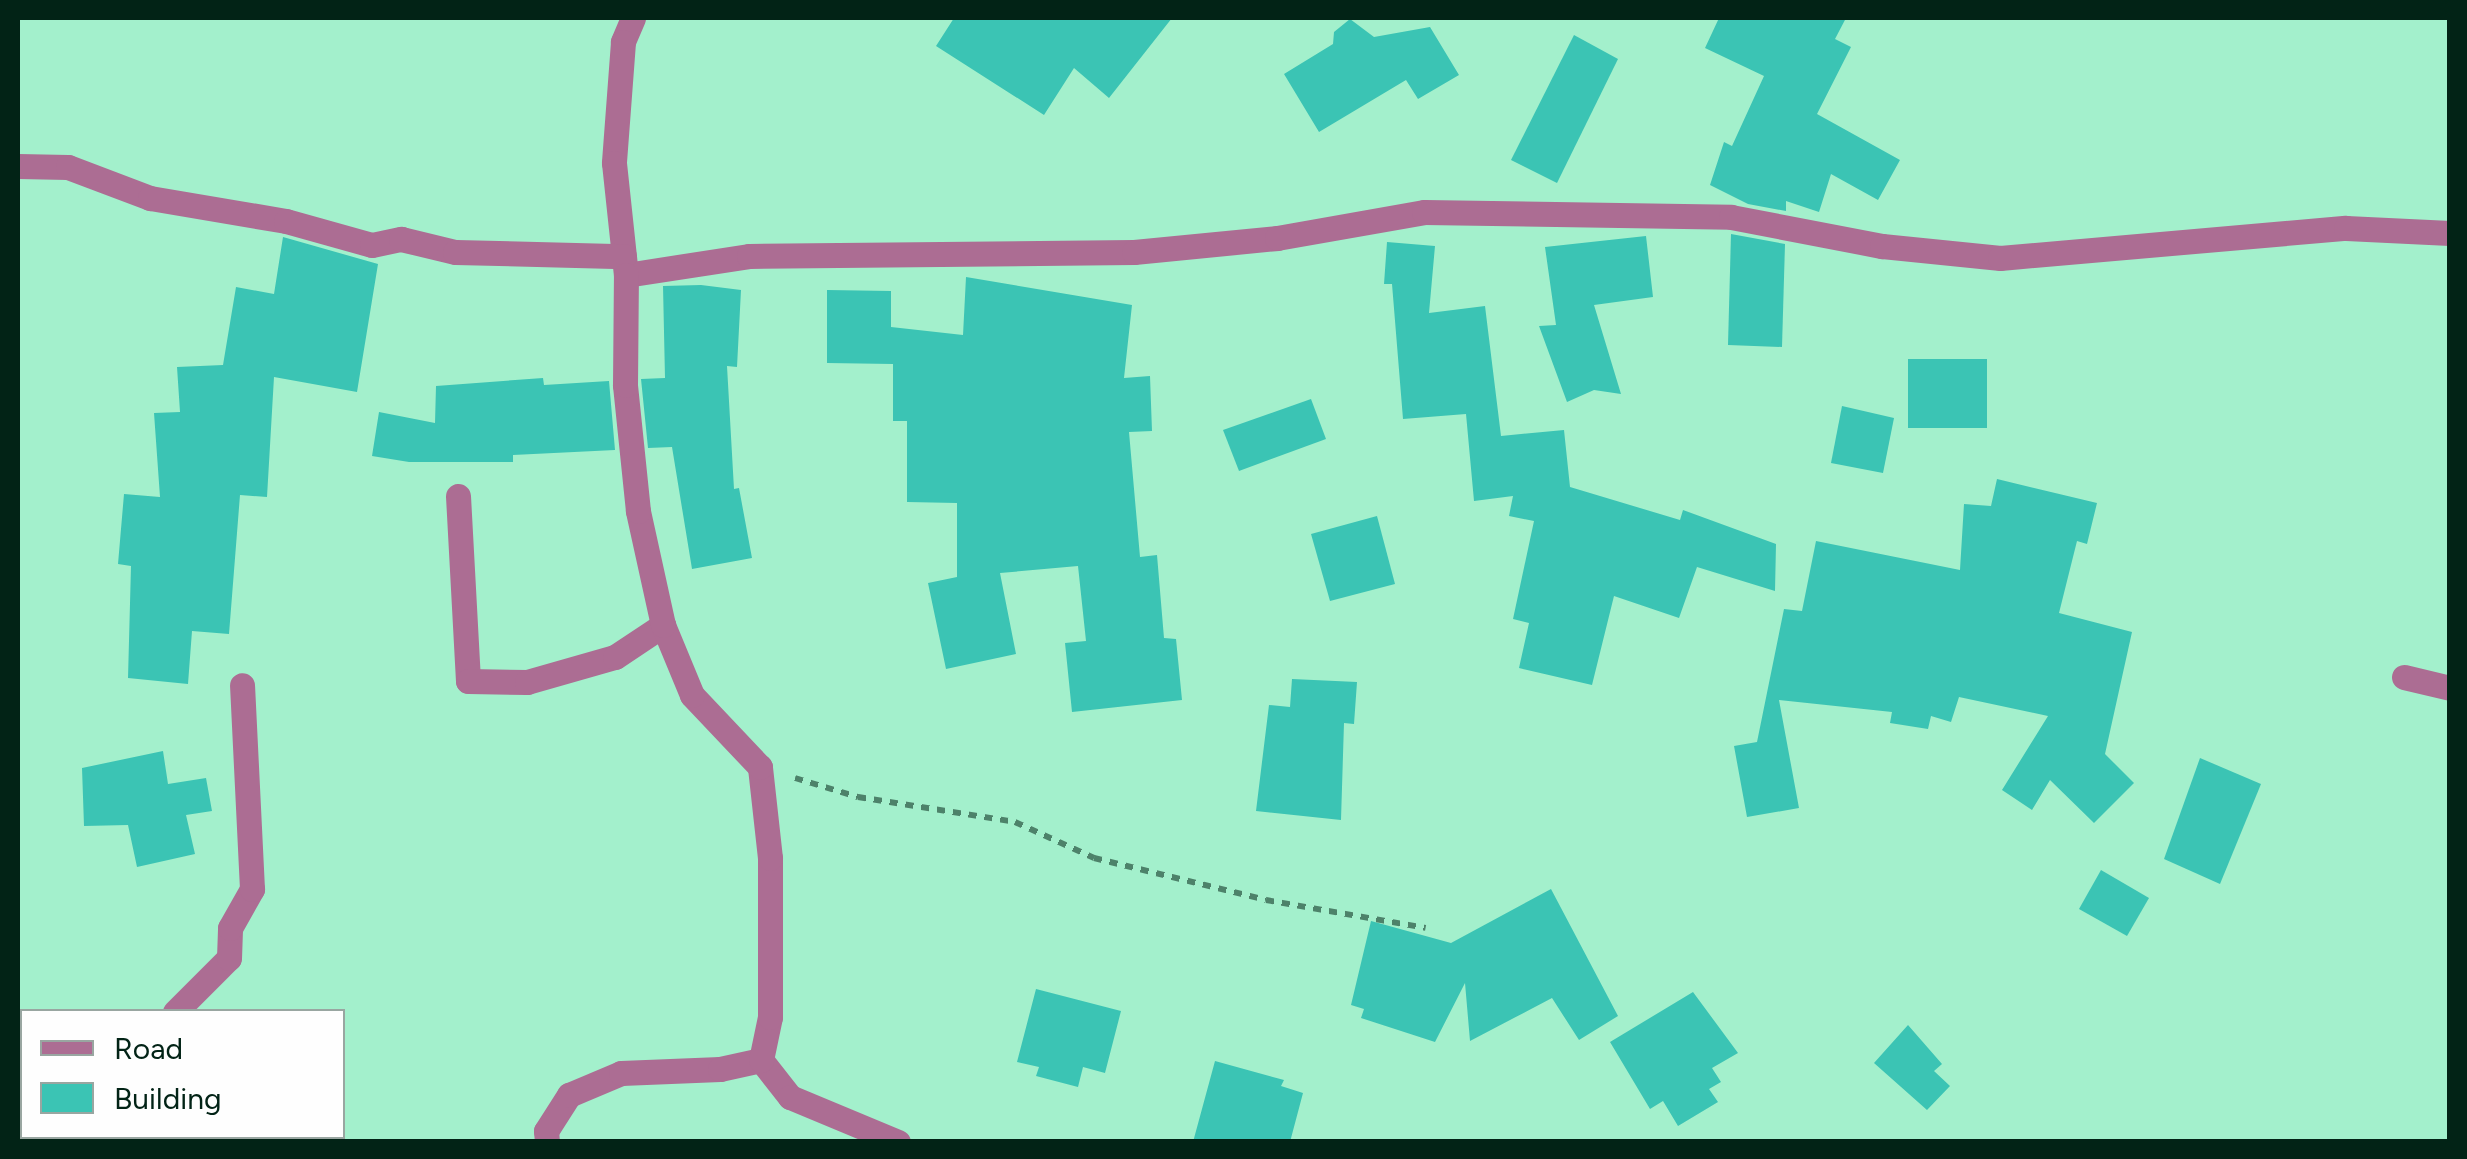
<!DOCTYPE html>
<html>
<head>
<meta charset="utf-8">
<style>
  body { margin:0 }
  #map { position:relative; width:2467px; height:1159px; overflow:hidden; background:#a3f0cc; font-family:Figtree,sans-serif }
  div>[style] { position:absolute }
  .building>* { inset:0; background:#3bc4b4 }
  .path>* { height:6px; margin-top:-3px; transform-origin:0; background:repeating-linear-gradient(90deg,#4d826a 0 8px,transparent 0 16px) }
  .minor>* { height:25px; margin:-12.5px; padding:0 12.5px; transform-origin:12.5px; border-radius:12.5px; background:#ac6d93 }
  span { translate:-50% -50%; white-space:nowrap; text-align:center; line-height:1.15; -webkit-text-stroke:9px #fefefe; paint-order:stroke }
  .frame { position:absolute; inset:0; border:20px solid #022316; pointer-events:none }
  .legend { position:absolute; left:20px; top:1009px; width:325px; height:130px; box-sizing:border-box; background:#fefefe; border:2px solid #99a6a1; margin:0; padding:12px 18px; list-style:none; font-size:30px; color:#022316 }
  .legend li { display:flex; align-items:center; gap:20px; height:50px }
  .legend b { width:50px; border:2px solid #99a6a1 }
</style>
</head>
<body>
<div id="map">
  <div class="building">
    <i style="clip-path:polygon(954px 18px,1172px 18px,1109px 98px,1074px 68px,1044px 115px,936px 46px)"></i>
    <i style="clip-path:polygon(1719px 18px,1846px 18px,1835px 39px,1851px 47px,1817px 114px,1900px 160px,1878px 200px,1831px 174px,1819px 212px,1786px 201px,1786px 211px,1748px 204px,1710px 185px,1724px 142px,1732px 146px,1764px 76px,1705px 48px)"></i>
    <i style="clip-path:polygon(1350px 19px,1374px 37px,1430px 27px,1459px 75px,1418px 99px,1406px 80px,1319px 132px,1284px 74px,1333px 44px,1334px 32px)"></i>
    <i style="clip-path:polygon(1574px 35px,1618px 59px,1557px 183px,1511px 160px)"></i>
    <i style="clip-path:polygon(1731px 234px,1785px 244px,1782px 347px,1728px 345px)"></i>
    <i style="clip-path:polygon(1646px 236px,1653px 297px,1594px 305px,1621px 394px,1594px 390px,1567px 402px,1539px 326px,1556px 325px,1545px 247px)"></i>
    <i style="clip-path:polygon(283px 237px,378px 264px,357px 392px,274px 377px,267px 497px,240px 495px,229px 634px,192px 631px,188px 684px,128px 678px,131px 566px,118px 564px,124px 494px,160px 497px,154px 413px,180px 412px,177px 367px,223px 365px,236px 287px,274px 294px)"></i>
    <i style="clip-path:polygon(1387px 242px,1435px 246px,1429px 313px,1485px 306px,1501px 436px,1564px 430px,1570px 487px,1680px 520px,1683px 510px,1776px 544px,1775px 591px,1697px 567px,1679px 618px,1614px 596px,1592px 685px,1519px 668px,1529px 623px,1513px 619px,1534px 521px,1509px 516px,1513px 496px,1474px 501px,1466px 414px,1403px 419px,1392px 284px,1384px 284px)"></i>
    <i style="clip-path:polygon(966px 277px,1132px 305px,1124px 378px,1150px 376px,1152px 431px,1129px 432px,1140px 557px,1157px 555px,1164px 638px,1176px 639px,1182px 700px,1072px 712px,1065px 643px,1086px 641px,1078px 566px,1000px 573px,1016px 654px,946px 669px,928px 583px,957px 577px,957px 503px,907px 502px,907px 421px,893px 421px,893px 364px,827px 363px,827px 290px,891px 291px,891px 327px,963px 335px)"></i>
    <i style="clip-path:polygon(701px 285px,741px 290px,737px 367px,727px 366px,734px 489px,739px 488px,752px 558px,692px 569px,672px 447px,648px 448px,641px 379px,665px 378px,663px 286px)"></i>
    <i style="clip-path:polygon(1908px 359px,1987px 359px,1987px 428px,1908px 428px)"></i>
    <i style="clip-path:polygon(543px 378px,544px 385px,609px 381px,615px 450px,513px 455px,513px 462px,409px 462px,372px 456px,379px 412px,435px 423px,436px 386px)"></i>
    <i style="clip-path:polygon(1311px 399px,1326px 439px,1239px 471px,1223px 430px)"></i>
    <i style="clip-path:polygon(1842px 406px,1894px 418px,1883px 473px,1831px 463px)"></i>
    <i style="clip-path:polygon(1997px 479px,2097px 503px,2087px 544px,2077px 541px,2059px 613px,2132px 632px,2105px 754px,2134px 783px,2094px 823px,2050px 780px,2032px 810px,2002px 790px,2048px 716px,1959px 697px,1951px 722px,1931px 716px,1928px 729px,1890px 723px,1892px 712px,1779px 700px,1799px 808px,1747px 817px,1734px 746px,1757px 742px,1784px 609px,1802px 611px,1816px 541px,1960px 570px,1964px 504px,1991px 506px)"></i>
    <i style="clip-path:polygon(1377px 516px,1395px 584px,1330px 601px,1311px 534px)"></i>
    <i style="clip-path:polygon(1292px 679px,1357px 682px,1354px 724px,1344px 723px,1341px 820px,1256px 811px,1269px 705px,1290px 707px)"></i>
    <i style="clip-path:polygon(163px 751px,168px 784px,206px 778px,212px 811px,186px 815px,195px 854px,137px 867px,128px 825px,84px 826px,82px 768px)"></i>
    <i style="clip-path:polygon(2200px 758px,2261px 784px,2220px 884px,2164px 859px)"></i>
    <i style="clip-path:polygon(2101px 870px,2149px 898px,2127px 936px,2079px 909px)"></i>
    <i style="clip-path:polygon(1551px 889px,1618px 1016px,1579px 1040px,1552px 998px,1470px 1041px,1465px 983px,1435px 1042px,1361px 1018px,1364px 1009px,1351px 1005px,1371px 921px,1451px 943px)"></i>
    <i style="clip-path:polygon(1036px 989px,1121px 1011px,1105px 1073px,1083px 1067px,1078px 1087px,1036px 1076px,1039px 1067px,1017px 1062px)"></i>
    <i style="clip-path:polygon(1693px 992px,1738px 1053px,1712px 1068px,1721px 1082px,1709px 1089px,1718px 1102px,1678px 1126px,1663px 1101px,1650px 1109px,1610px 1042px)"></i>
    <i style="clip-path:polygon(1908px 1025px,1942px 1064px,1934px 1071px,1950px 1086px,1927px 1110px,1874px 1063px)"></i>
    <i style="clip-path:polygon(1215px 1061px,1284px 1080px,1281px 1086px,1303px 1093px,1290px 1142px,1193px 1142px)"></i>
  </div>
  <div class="path">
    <i style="left:795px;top:778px;width:66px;rotate:16.8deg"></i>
    <i style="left:858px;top:797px;width:159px;rotate:9deg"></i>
    <i style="left:1015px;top:822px;width:87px;rotate:24.5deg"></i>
    <i style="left:1094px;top:858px;width:177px;rotate:13.7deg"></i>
    <i style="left:1266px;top:900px;width:162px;rotate:9.9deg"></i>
  </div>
  <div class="minor">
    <i style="left:633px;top:18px;width:26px;rotate:113deg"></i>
    <i style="left:623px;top:42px;width:121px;rotate:94.3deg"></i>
    <i style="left:614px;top:163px;width:113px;rotate:83.9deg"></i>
    <i style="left:626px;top:275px;width:124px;rotate:-8.8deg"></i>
    <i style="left:749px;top:256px;width:385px;rotate:-0.6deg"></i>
    <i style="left:1134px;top:252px;width:144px;rotate:-5.6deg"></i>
    <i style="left:1277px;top:238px;width:149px;rotate:-10deg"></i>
    <i style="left:1424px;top:212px;width:307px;rotate:0.9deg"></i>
    <i style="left:1731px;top:217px;width:154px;rotate:10.9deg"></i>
    <i style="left:1882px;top:246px;width:119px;rotate:5.8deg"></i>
    <i style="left:2000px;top:258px;width:347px;rotate:-5deg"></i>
    <i style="left:2346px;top:228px;width:104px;rotate:2.8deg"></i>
    <i style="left:18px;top:166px;width:50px;rotate:1.1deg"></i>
    <i style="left:68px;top:167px;width:88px;rotate:20.7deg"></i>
    <i style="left:150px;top:198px;width:138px;rotate:9.6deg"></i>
    <i style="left:286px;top:221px;width:89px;rotate:15.6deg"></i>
    <i style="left:372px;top:245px;width:30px;rotate:-12deg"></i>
    <i style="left:401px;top:239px;width:56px;rotate:13.5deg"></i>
    <i style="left:455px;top:252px;width:169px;rotate:1.4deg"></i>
    <i style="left:458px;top:496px;width:185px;rotate:86.9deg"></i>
    <i style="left:468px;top:681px;width:59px;rotate:1deg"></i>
    <i style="left:527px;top:682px;width:91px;rotate:-15.9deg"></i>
    <i style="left:615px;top:657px;width:58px;rotate:-33.7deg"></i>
    <i style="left:2404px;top:677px;width:47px;rotate:13.4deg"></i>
    <i style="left:175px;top:1012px;width:76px;rotate:-45deg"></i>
    <i style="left:229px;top:958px;width:30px;rotate:-88deg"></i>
    <i style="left:230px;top:928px;width:45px;rotate:-60.6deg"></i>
    <i style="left:252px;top:889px;width:204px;rotate:-92.8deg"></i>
    <i style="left:761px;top:1060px;width:47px;rotate:51.9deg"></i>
    <i style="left:790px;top:1097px;width:117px;rotate:22.6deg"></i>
    <i style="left:35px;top:1136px;width:6px;rotate:81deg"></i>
    <i style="left:547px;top:1142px;width:11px;rotate:-95deg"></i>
    <i style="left:546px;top:1131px;width:43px;rotate:-57.4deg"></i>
    <i style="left:569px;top:1095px;width:56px;rotate:-22.9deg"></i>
    <i style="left:621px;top:1073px;width:99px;rotate:-2.3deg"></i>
    <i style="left:720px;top:1069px;width:42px;rotate:-12.4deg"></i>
    <i style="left:761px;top:1060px;width:44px;rotate:-78.2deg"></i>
    <i style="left:770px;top:1017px;width:159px;rotate:-90deg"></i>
    <i style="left:770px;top:858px;width:92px;rotate:-96.3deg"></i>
    <i style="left:760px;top:767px;width:99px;rotate:-133.4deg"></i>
    <i style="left:692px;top:695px;width:76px;rotate:-112.5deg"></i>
    <i style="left:663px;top:625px;width:117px;rotate:-102.4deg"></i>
    <i style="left:638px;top:511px;width:127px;rotate:-95.9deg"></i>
    <i style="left:625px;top:385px;width:110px;rotate:-89.5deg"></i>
  </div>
  <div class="frame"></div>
  <ul class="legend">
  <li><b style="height:12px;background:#ac6d93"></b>Road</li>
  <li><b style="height:28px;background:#3bc4b4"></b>Building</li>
  </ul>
</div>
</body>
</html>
